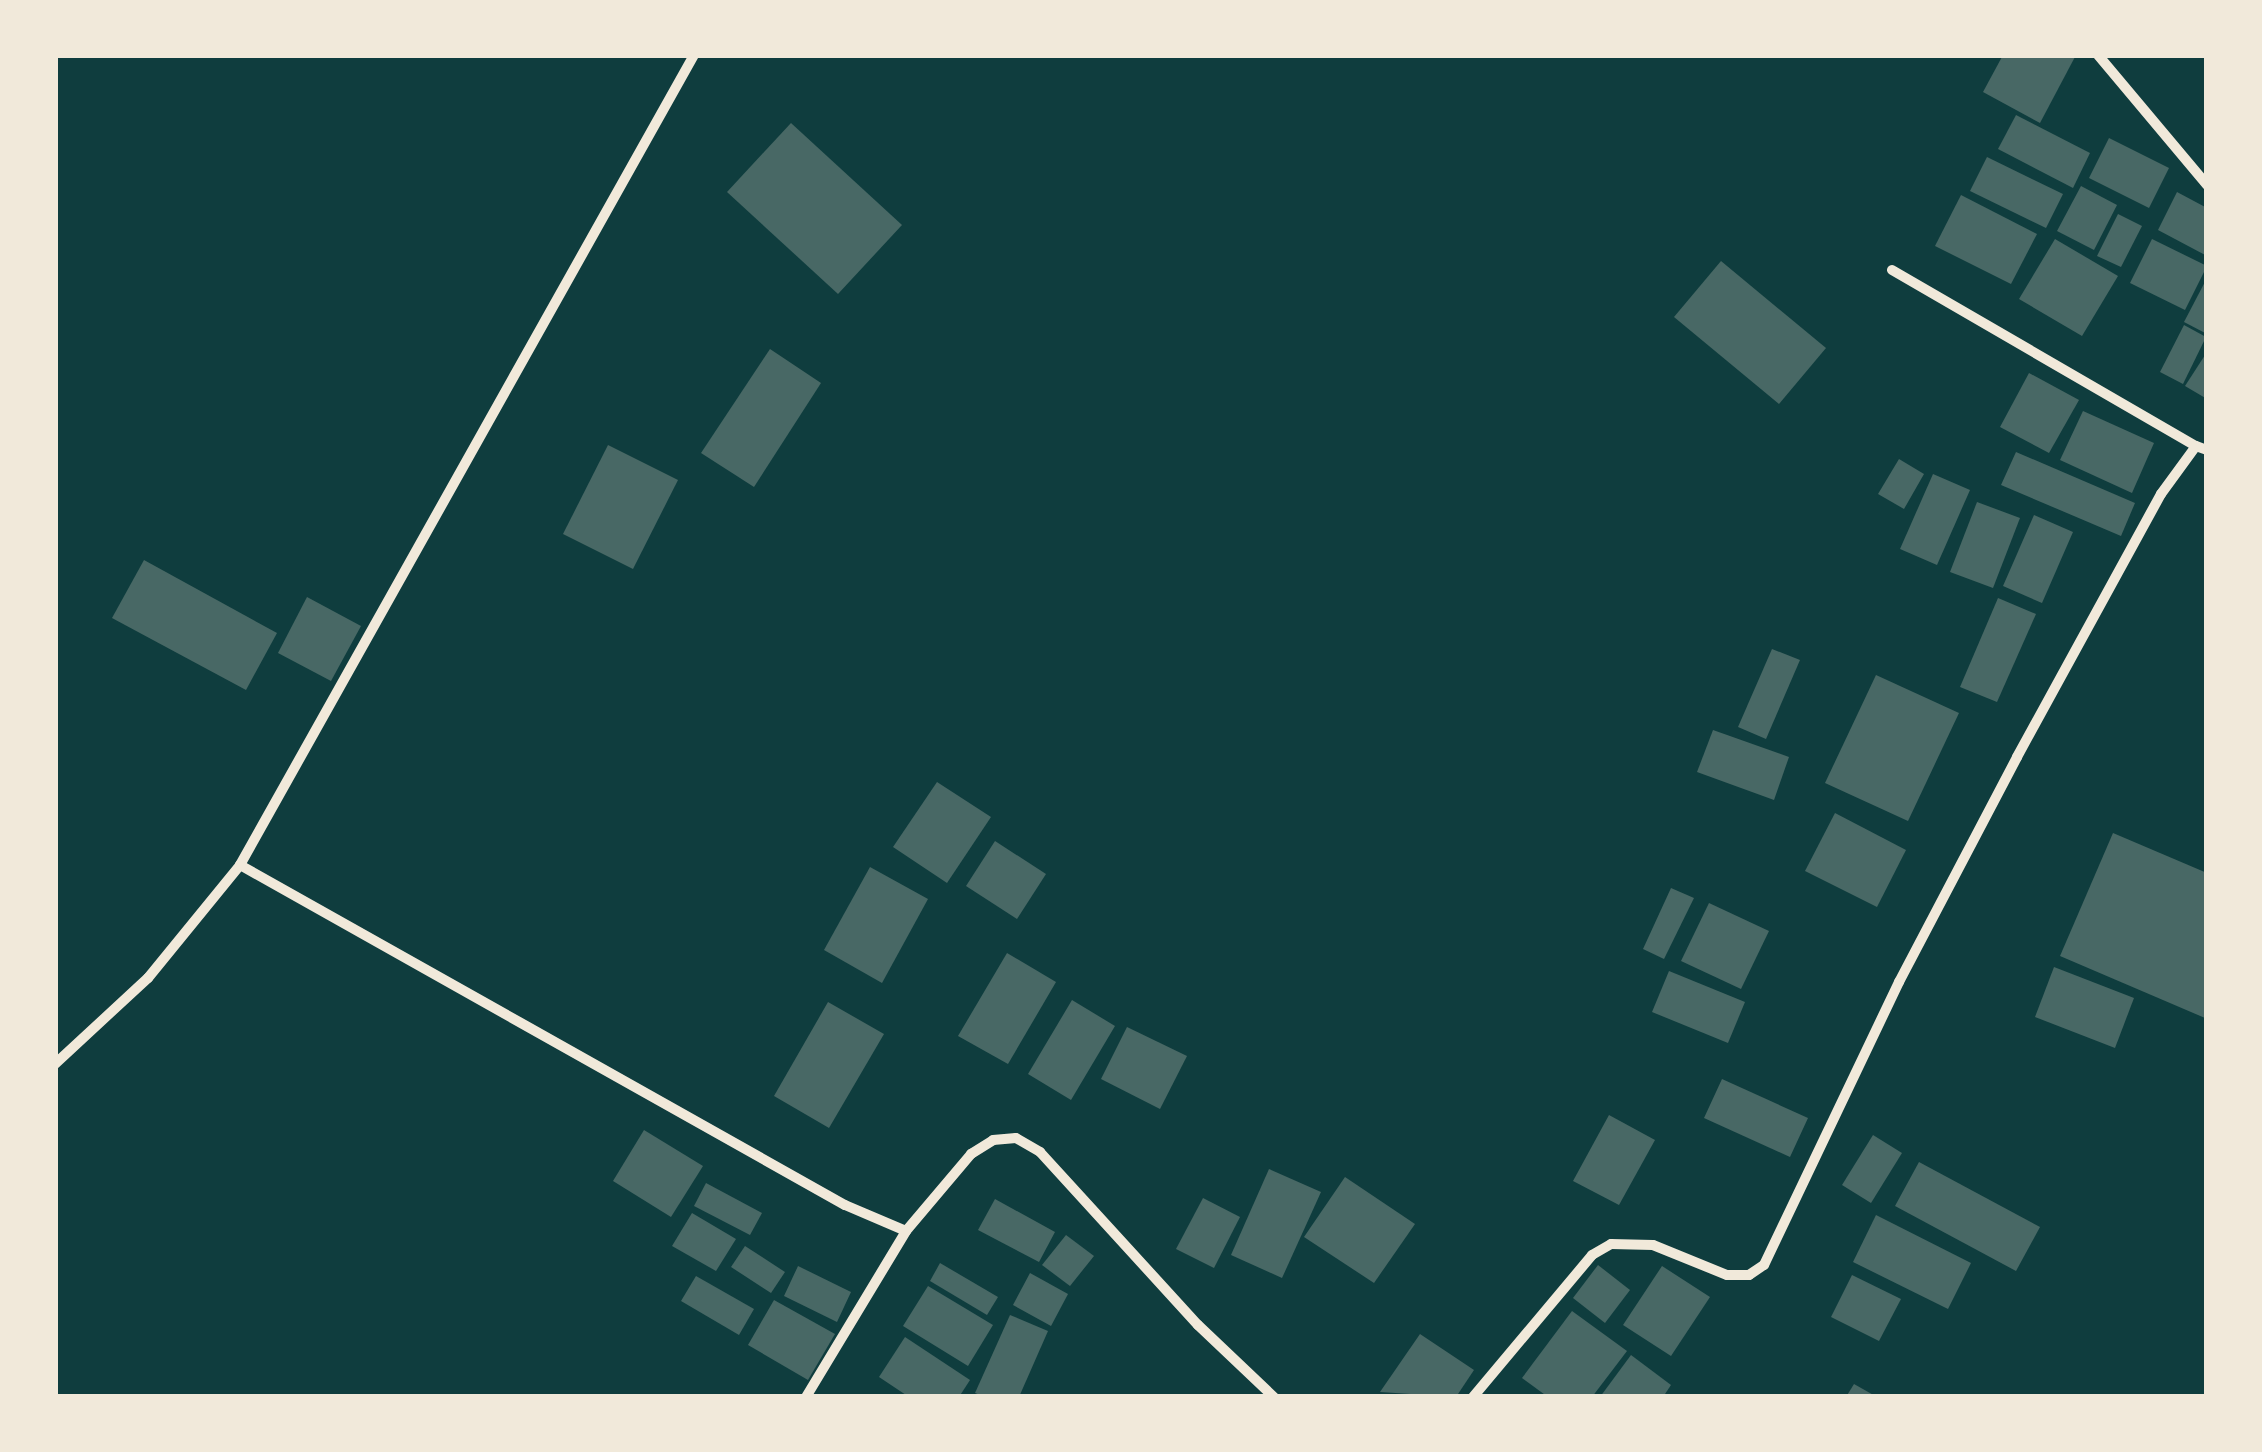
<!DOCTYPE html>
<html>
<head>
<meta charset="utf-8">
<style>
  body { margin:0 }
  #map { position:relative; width:2262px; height:1452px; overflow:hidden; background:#0f3d3e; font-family:"Exo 2",sans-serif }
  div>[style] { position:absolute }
  .building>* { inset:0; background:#486865 }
  .minor>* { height:10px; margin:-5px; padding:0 5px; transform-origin:5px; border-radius:5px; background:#f1e9da }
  span { translate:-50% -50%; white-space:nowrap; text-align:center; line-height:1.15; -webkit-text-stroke:9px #f1e9da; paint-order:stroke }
  .frame { position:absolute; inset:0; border:58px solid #f1e9da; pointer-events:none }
</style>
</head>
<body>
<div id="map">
  <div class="building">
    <i style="clip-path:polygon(2003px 55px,2076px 55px,2040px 123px,1983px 92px)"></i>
    <i style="clip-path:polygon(2016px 115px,2090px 153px,2073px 188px,1998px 149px)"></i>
    <i style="clip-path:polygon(791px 123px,902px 225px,838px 294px,727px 192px)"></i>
    <i style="clip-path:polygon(2109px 138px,2169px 168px,2149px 208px,2089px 178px)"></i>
    <i style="clip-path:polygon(1987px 157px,2063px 194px,2046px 228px,1970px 191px)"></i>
    <i style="clip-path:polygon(2081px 186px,2117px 205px,2094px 250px,2057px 231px)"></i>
    <i style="clip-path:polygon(2177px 192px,2207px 208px,2207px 256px,2158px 230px)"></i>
    <i style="clip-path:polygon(1961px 195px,2037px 234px,2011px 284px,1935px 246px)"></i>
    <i style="clip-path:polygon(2118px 214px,2142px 226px,2121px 267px,2097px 256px)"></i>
    <i style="clip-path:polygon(2055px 239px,2118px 276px,2082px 336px,2019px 299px)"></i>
    <i style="clip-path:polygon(2152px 239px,2207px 266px,2185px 310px,2130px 283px)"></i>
    <i style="clip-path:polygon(1721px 261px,1826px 348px,1779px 404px,1674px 317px)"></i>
    <i style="clip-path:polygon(2207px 278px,2207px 334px,2184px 322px)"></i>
    <i style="clip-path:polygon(2184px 325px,2206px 337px,2183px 384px,2160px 372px)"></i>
    <i style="clip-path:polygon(770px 349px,821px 383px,754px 487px,701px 453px)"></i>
    <i style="clip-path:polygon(2207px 352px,2207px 399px,2185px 386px)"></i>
    <i style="clip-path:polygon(2029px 373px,2079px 400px,2049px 453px,2000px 427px)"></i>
    <i style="clip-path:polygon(2083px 411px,2154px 443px,2132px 493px,2060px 460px)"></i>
    <i style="clip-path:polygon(608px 445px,678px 480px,633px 569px,563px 534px)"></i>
    <i style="clip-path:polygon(2016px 452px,2135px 503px,2121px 536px,2001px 485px)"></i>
    <i style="clip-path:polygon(1899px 459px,1924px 474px,1904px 509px,1878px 494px)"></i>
    <i style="clip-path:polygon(1933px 474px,1970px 490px,1937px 565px,1900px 549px)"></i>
    <i style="clip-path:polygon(1977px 502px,2020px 518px,1993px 588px,1950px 572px)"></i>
    <i style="clip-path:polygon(2034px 515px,2073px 532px,2042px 603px,2003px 586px)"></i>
    <i style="clip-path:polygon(144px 560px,277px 633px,246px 690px,112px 618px)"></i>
    <i style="clip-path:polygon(307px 597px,361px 626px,331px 681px,278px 653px)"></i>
    <i style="clip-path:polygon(1998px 598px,2036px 614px,1997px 702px,1960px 687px)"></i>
    <i style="clip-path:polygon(1772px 649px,1800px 660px,1766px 739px,1738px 727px)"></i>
    <i style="clip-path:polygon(1876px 675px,1959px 713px,1908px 821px,1825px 783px)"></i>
    <i style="clip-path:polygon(1713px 730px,1789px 757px,1774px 800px,1697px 772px)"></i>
    <i style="clip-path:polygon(937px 782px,991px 817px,947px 883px,893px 847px)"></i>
    <i style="clip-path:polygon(1835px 813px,1906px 850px,1877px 907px,1805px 871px)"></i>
    <i style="clip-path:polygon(2113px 833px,2207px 873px,2205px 1018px,2060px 956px)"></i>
    <i style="clip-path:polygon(995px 841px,1046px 874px,1017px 919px,966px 886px)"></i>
    <i style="clip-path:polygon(870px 867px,928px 899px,882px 983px,824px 950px)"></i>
    <i style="clip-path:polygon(1671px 888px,1694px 898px,1664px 959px,1643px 949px)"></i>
    <i style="clip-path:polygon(1709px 903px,1769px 931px,1741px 989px,1681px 961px)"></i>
    <i style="clip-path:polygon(1007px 953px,1056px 982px,1008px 1064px,958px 1036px)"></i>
    <i style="clip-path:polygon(2054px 967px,2134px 998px,2115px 1048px,2035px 1017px)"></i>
    <i style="clip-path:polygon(1669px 971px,1745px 1002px,1728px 1043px,1652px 1012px)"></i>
    <i style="clip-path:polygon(1072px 1000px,1115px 1026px,1071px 1100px,1028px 1074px)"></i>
    <i style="clip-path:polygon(828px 1002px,884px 1034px,829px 1128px,774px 1096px)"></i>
    <i style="clip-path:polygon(1127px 1027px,1187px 1056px,1160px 1109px,1101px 1079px)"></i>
    <i style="clip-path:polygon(1722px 1079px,1808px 1118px,1790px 1157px,1704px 1118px)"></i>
    <i style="clip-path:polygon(1609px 1115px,1655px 1140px,1619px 1205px,1573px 1181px)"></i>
    <i style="clip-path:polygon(644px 1130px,703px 1166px,671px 1217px,613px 1181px)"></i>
    <i style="clip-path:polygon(1873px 1135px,1902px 1153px,1871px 1203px,1842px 1185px)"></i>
    <i style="clip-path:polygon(1919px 1162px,2040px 1227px,2016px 1271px,1895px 1206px)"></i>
    <i style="clip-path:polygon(1269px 1169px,1321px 1192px,1282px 1278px,1231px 1255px)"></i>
    <i style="clip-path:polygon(1345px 1177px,1415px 1224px,1374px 1283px,1304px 1237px)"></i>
    <i style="clip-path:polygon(706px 1183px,762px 1213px,750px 1235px,694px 1206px)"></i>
    <i style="clip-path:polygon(1203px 1198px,1240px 1217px,1214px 1268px,1176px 1249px)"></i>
    <i style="clip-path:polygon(995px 1199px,1055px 1232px,1039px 1262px,978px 1230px)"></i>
    <i style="clip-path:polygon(692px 1213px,736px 1239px,716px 1271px,672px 1246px)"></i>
    <i style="clip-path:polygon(1876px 1215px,1971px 1263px,1948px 1309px,1853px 1262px)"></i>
    <i style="clip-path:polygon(1066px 1235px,1094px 1256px,1070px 1286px,1042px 1265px)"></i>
    <i style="clip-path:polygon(745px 1246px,785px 1272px,771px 1293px,731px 1267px)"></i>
    <i style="clip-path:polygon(940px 1263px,998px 1297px,987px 1315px,930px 1281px)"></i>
    <i style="clip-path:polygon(1598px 1265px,1630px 1290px,1605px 1323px,1573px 1298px)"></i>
    <i style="clip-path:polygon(798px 1266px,851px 1292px,837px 1322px,784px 1296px)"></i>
    <i style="clip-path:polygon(1662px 1266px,1710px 1297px,1671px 1356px,1623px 1325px)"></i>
    <i style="clip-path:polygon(1030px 1273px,1068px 1294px,1051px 1326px,1013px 1305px)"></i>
    <i style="clip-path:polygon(1852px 1275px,1901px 1299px,1879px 1341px,1831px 1317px)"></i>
    <i style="clip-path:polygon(696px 1276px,754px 1309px,739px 1335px,681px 1301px)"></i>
    <i style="clip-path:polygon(928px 1286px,993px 1325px,968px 1366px,903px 1326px)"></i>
    <i style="clip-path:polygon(774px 1300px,835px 1334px,808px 1380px,748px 1345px)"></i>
    <i style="clip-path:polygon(1572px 1311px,1627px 1351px,1592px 1397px,1548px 1397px,1522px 1378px)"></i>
    <i style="clip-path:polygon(1010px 1315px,1048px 1331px,1019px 1397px,985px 1397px,975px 1393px)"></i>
    <i style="clip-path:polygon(1420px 1334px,1474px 1370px,1456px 1397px,1380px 1392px)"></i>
    <i style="clip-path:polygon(905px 1337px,970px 1380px,959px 1397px,909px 1397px,879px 1377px)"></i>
    <i style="clip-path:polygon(1631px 1355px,1671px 1385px,1663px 1397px,1600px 1397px)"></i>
    <i style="clip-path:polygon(1854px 1384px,1877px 1397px,1846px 1397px)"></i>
  </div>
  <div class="minor">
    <i style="left:2098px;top:55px;width:170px;rotate:50deg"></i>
    <i style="left:1892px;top:270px;width:351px;rotate:30.1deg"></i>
    <i style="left:240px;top:865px;width:694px;rotate:29.34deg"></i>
    <i style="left:845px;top:1205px;width:66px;rotate:23.1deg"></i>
    <i style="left:906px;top:1231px;width:101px;rotate:-49.8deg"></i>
    <i style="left:971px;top:1154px;width:26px;rotate:-32deg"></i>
    <i style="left:993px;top:1140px;width:23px;rotate:-5deg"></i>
    <i style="left:1016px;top:1138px;width:28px;rotate:30deg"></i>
    <i style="left:1040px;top:1152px;width:234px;rotate:47.6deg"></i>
    <i style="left:1198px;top:1325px;width:105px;rotate:43.5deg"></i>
    <i style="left:55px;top:1064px;width:127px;rotate:-42.8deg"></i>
    <i style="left:148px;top:978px;width:146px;rotate:-50.8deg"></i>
    <i style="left:240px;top:865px;width:929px;rotate:-60.73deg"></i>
    <i style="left:806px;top:1397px;width:194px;rotate:-58.9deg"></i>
    <i style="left:1473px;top:1397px;width:185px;rotate:-50deg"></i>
    <i style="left:1592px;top:1255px;width:22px;rotate:-30deg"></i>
    <i style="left:1611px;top:1244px;width:42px;rotate:1.4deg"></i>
    <i style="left:1653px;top:1245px;width:80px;rotate:22.1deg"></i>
    <i style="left:1727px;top:1275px;width:22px"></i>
    <i style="left:1749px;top:1275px;width:18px;rotate:-34deg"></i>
    <i style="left:1764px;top:1265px;width:314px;rotate:-64.5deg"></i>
    <i style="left:1899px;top:982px;width:254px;rotate:-62.3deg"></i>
    <i style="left:2017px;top:757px;width:300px;rotate:-61.3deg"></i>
    <i style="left:2161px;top:494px;width:59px;rotate:-53.9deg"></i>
    <i style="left:2196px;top:446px;width:12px;rotate:20deg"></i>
  </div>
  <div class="frame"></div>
</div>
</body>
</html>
